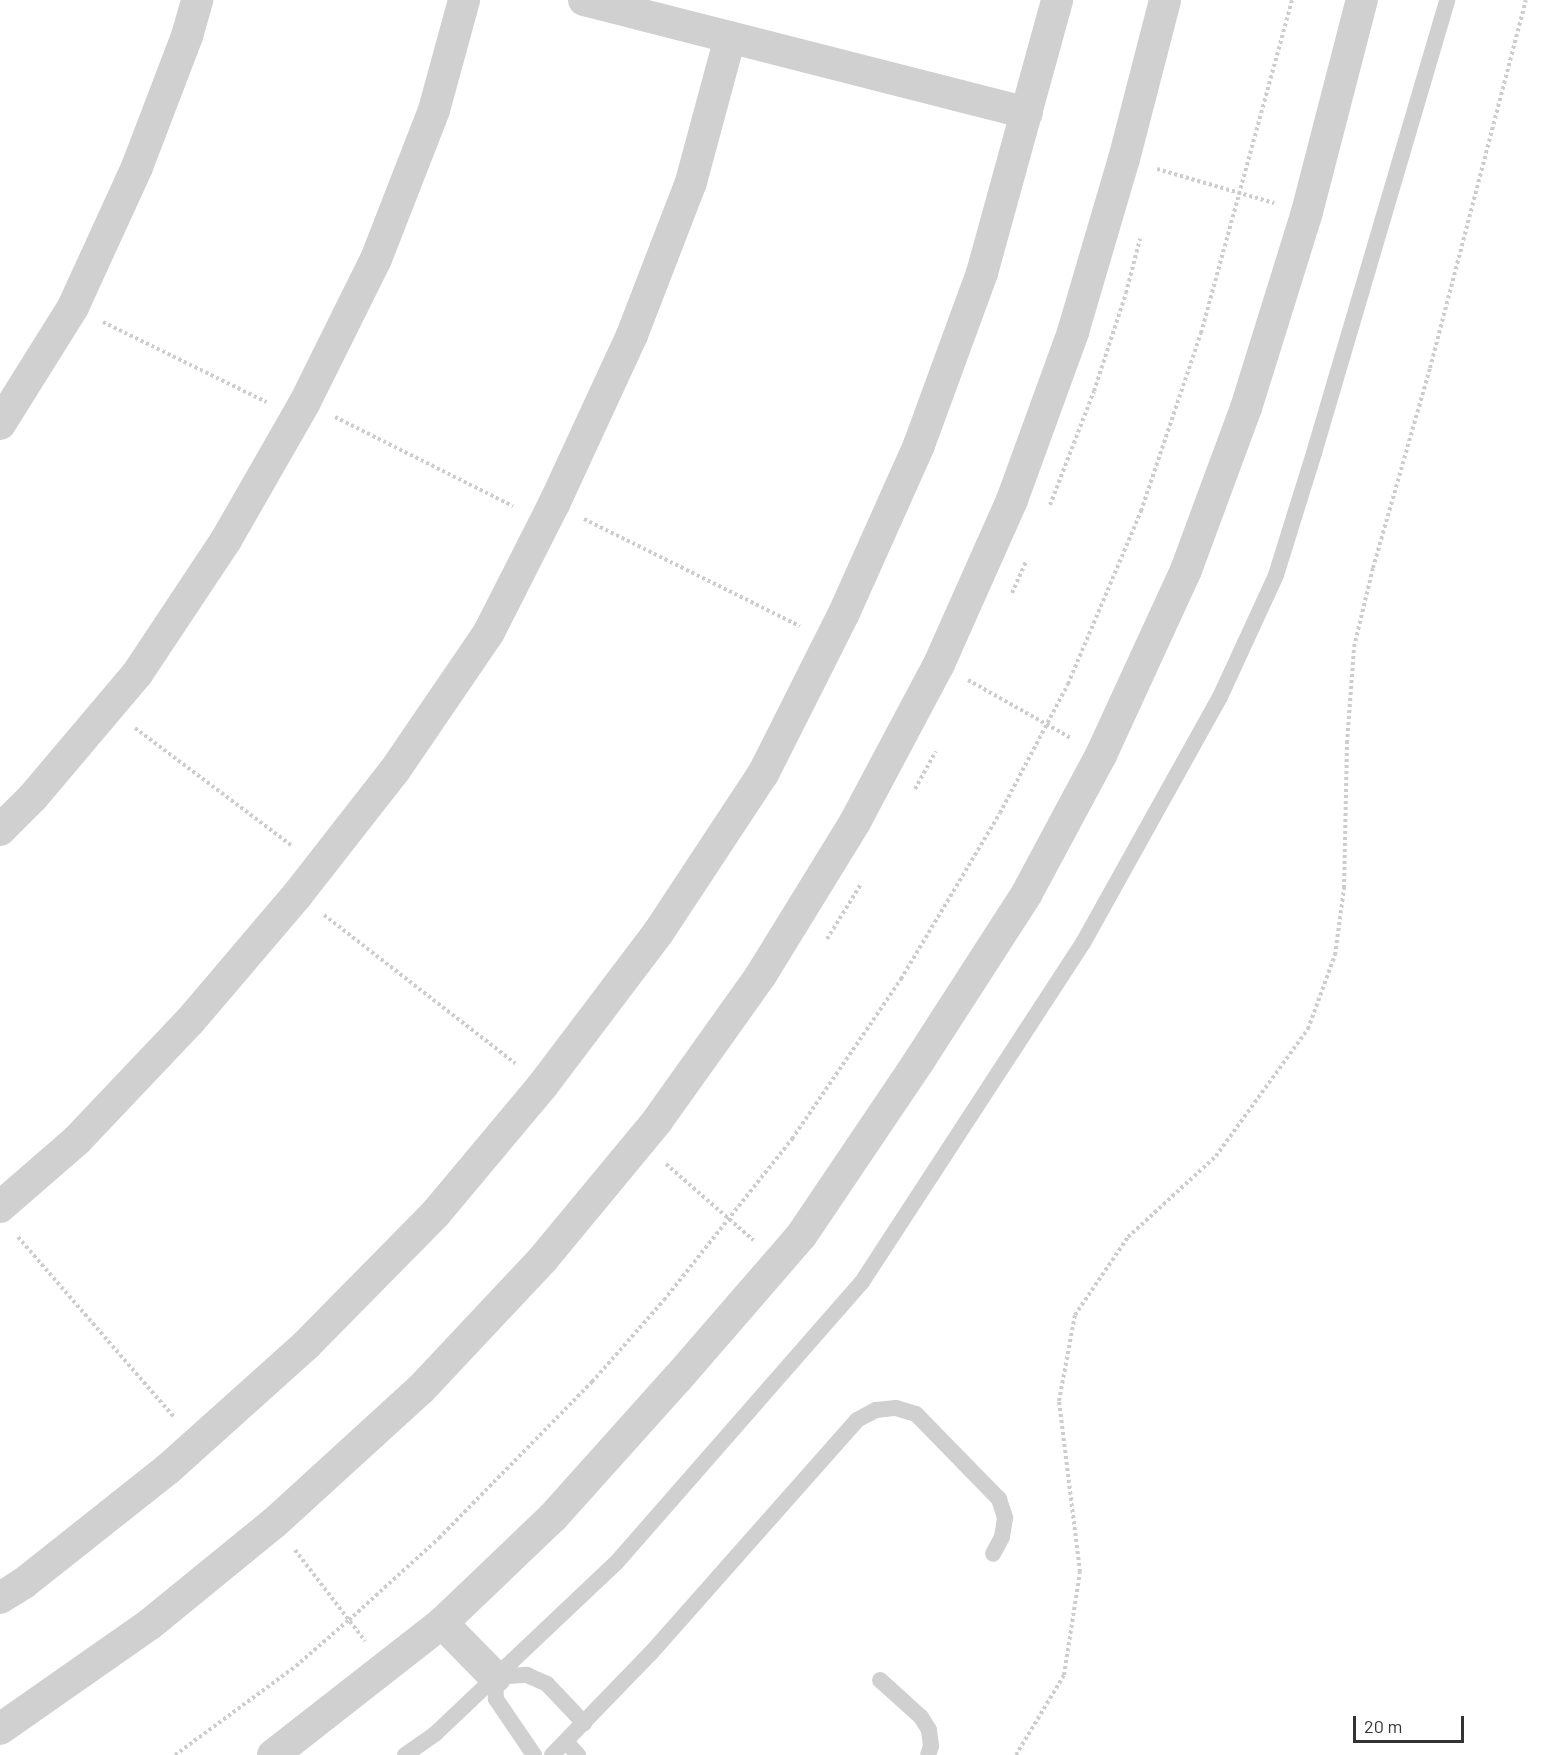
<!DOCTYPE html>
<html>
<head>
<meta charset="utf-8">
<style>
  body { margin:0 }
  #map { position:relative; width:1560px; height:1755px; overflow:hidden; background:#fff; font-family:Barlow,sans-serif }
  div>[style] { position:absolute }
  .path>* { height:4px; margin-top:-2px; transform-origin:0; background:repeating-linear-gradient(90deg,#cdcdcd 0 3px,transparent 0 6px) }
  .service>* { height:16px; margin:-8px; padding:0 8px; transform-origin:8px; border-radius:8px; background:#d0d0d0 }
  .minor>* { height:32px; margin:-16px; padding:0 16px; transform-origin:16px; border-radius:16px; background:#d0d0d0 }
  span { translate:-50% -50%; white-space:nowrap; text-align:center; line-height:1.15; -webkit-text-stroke:6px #fff; paint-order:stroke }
  .scale { position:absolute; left:1353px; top:1716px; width:111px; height:27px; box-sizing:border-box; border:3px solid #333; border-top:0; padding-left:8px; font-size:18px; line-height:21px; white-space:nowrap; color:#333; -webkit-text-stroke:4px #fff; paint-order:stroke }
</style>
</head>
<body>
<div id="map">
  <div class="path">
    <i style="left:1157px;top:169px;width:122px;rotate:16.2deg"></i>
    <i style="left:103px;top:322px;width:182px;rotate:26.1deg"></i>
    <i style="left:335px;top:417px;width:199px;rotate:26.6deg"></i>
    <i style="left:1050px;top:505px;width:122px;rotate:-68.9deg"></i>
    <i style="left:1094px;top:391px;width:103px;rotate:-71.9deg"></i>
    <i style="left:1126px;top:293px;width:56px;rotate:-75.5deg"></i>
    <i style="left:584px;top:519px;width:241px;rotate:26.4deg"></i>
    <i style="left:1012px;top:593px;width:35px;rotate:-66deg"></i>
    <i style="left:968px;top:680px;width:118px;rotate:29.4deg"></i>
    <i style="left:135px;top:728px;width:196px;rotate:36.9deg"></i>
    <i style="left:915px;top:789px;width:43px;rotate:-61.1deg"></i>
    <i style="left:324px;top:915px;width:242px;rotate:37.8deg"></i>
    <i style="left:827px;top:939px;width:65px;rotate:-58.3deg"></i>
    <i style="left:666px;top:1164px;width:116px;rotate:41.1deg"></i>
    <i style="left:18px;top:1237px;width:238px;rotate:49.1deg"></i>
    <i style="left:295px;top:1550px;width:115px;rotate:52.4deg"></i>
    <i style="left:175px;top:1755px;width:150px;rotate:-36.3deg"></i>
    <i style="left:296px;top:1666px;width:70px;rotate:-41deg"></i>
    <i style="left:349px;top:1620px;width:122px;rotate:-42.3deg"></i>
    <i style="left:439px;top:1538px;width:219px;rotate:-45.6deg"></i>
    <i style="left:592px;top:1382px;width:109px;rotate:-48.7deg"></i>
    <i style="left:664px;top:1300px;width:206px;rotate:-51.5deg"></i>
    <i style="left:792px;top:1139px;width:194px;rotate:-55.7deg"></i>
    <i style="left:901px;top:979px;width:193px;rotate:-59.2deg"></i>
    <i style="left:1000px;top:813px;width:146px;rotate:-62.2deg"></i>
    <i style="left:1068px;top:684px;width:188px;rotate:-67.1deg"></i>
    <i style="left:1141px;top:511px;width:188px;rotate:-71.4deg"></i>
    <i style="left:1201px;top:333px;width:345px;rotate:-74.7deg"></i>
    <i style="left:1016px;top:1755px;width:93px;rotate:-59deg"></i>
    <i style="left:1064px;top:1675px;width:104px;rotate:-81.2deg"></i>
    <i style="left:1080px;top:1572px;width:172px;rotate:-97deg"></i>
    <i style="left:1059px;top:1401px;width:87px;rotate:-79.5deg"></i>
    <i style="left:1075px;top:1315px;width:94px;rotate:-55.8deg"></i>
    <i style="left:1128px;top:1237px;width:120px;rotate:-42.6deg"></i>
    <i style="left:1216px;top:1156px;width:157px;rotate:-54.1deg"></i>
    <i style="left:1308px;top:1029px;width:79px;rotate:-70deg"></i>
    <i style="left:1335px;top:955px;width:68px;rotate:-82.3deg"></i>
    <i style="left:1344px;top:888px;width:145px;rotate:-88.8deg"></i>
    <i style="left:1347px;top:743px;width:96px;rotate:-85.8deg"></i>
    <i style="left:1354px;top:647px;width:81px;rotate:-76.5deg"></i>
    <i style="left:1373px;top:568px;width:208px;rotate:-74.1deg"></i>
    <i style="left:1430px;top:368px;width:380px;rotate:-75.4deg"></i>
  </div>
  <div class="service">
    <i style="left:880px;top:1680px;width:55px;rotate:42.1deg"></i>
    <i style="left:921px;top:1717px;width:15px;rotate:58deg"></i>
    <i style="left:929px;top:1730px;width:16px;rotate:83deg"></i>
    <i style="left:931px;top:1746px;width:9px;rotate:108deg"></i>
    <i style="left:566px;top:1742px;width:18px;rotate:47deg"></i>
    <i style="left:405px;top:1755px;width:37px;rotate:-35deg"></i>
    <i style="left:435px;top:1734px;width:249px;rotate:-43.4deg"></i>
    <i style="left:616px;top:1563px;width:373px;rotate:-48.8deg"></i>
    <i style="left:862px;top:1282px;width:405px;rotate:-56.9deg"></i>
    <i style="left:1083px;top:943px;width:282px;rotate:-60.9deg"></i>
    <i style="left:1220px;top:697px;width:134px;rotate:-65.3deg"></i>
    <i style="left:1276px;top:575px;width:128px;rotate:-72.7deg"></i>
    <i style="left:1314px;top:453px;width:472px;rotate:-73.6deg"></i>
    <i style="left:534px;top:1755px;width:68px;rotate:-124.2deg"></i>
    <i style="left:496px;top:1699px;width:22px;rotate:-93deg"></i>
    <i style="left:495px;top:1677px;width:32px;rotate:-4deg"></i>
    <i style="left:527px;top:1675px;width:22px;rotate:24deg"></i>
    <i style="left:547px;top:1684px;width:54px;rotate:46.5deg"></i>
    <i style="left:552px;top:1755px;width:142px;rotate:-45.9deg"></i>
    <i style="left:651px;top:1653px;width:311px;rotate:-48.5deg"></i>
    <i style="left:857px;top:1420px;width:21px;rotate:-28deg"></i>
    <i style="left:876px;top:1410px;width:20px;rotate:-6deg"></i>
    <i style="left:896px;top:1408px;width:21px;rotate:17deg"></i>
    <i style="left:916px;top:1414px;width:119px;rotate:45.7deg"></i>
    <i style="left:999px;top:1499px;width:20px;rotate:72deg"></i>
    <i style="left:1005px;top:1518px;width:19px;rotate:99deg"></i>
    <i style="left:1002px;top:1537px;width:19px;rotate:118deg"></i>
  </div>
  <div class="minor">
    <i style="left:584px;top:0;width:457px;rotate:14.3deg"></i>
    <i style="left:0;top:424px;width:138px;rotate:-58deg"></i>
    <i style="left:73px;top:307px;width:154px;rotate:-65.4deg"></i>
    <i style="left:137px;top:167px;width:140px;rotate:-69.1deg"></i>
    <i style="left:187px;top:36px;width:37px;rotate:-74deg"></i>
    <i style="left:0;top:830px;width:47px;rotate:-45deg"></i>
    <i style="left:33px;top:797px;width:161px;rotate:-49.8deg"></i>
    <i style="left:137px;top:674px;width:161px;rotate:-56.4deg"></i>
    <i style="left:226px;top:540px;width:159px;rotate:-60.2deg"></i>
    <i style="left:305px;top:402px;width:160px;rotate:-63.6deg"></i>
    <i style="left:376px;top:259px;width:160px;rotate:-68.7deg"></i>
    <i style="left:434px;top:110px;width:114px;rotate:-74.7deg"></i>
    <i style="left:0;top:1207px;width:102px;rotate:-41deg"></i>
    <i style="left:77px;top:1140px;width:164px;rotate:-46.5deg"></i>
    <i style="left:190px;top:1021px;width:167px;rotate:-49.6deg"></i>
    <i style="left:298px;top:894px;width:157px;rotate:-52deg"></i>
    <i style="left:395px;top:770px;width:167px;rotate:-55.7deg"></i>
    <i style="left:489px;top:632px;width:144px;rotate:-63.1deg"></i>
    <i style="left:554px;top:504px;width:186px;rotate:-65.2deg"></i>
    <i style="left:632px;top:335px;width:164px;rotate:-68.9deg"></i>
    <i style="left:691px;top:182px;width:150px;rotate:-74.9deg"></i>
    <i style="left:0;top:1598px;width:28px;rotate:-32deg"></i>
    <i style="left:24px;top:1583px;width:185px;rotate:-38.4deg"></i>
    <i style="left:169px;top:1468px;width:184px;rotate:-41.9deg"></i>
    <i style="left:306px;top:1345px;width:185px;rotate:-45.4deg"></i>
    <i style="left:436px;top:1213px;width:167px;rotate:-50.1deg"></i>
    <i style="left:543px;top:1085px;width:191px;rotate:-52.9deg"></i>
    <i style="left:658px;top:933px;width:191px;rotate:-56.6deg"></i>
    <i style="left:763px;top:774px;width:180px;rotate:-63.3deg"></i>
    <i style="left:844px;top:613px;width:184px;rotate:-65.9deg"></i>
    <i style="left:919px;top:445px;width:183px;rotate:-69.9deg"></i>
    <i style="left:982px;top:273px;width:283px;rotate:-74.6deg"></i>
    <i style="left:442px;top:1623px;width:76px;rotate:45.5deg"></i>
    <i style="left:0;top:1729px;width:183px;rotate:-35deg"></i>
    <i style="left:150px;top:1624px;width:160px;rotate:-39.2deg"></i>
    <i style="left:274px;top:1523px;width:199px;rotate:-42.4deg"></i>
    <i style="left:421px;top:1389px;width:178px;rotate:-46.8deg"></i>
    <i style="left:543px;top:1259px;width:179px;rotate:-50.4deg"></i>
    <i style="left:657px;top:1121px;width:179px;rotate:-54.5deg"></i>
    <i style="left:761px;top:975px;width:180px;rotate:-58.4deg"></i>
    <i style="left:855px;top:822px;width:179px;rotate:-62deg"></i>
    <i style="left:939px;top:664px;width:180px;rotate:-66deg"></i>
    <i style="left:1012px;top:500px;width:179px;rotate:-70deg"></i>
    <i style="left:1073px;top:332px;width:180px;rotate:-73.6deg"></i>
    <i style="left:1124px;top:159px;width:164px;rotate:-75.5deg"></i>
    <i style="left:273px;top:1755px;width:214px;rotate:-38deg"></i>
    <i style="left:442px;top:1623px;width:153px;rotate:-43.7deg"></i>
    <i style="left:553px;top:1517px;width:186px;rotate:-48.1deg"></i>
    <i style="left:677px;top:1379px;width:189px;rotate:-49.1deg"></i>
    <i style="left:801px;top:1236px;width:207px;rotate:-56deg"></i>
    <i style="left:917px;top:1064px;width:203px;rotate:-57.2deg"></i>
    <i style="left:1027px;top:893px;width:157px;rotate:-61.8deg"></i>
    <i style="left:1101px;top:755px;width:204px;rotate:-65.3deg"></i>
    <i style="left:1186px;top:570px;width:173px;rotate:-69.7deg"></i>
    <i style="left:1246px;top:408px;width:205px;rotate:-72.7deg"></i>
    <i style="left:1307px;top:212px;width:219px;rotate:-75.5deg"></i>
  </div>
  <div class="scale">20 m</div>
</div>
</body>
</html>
